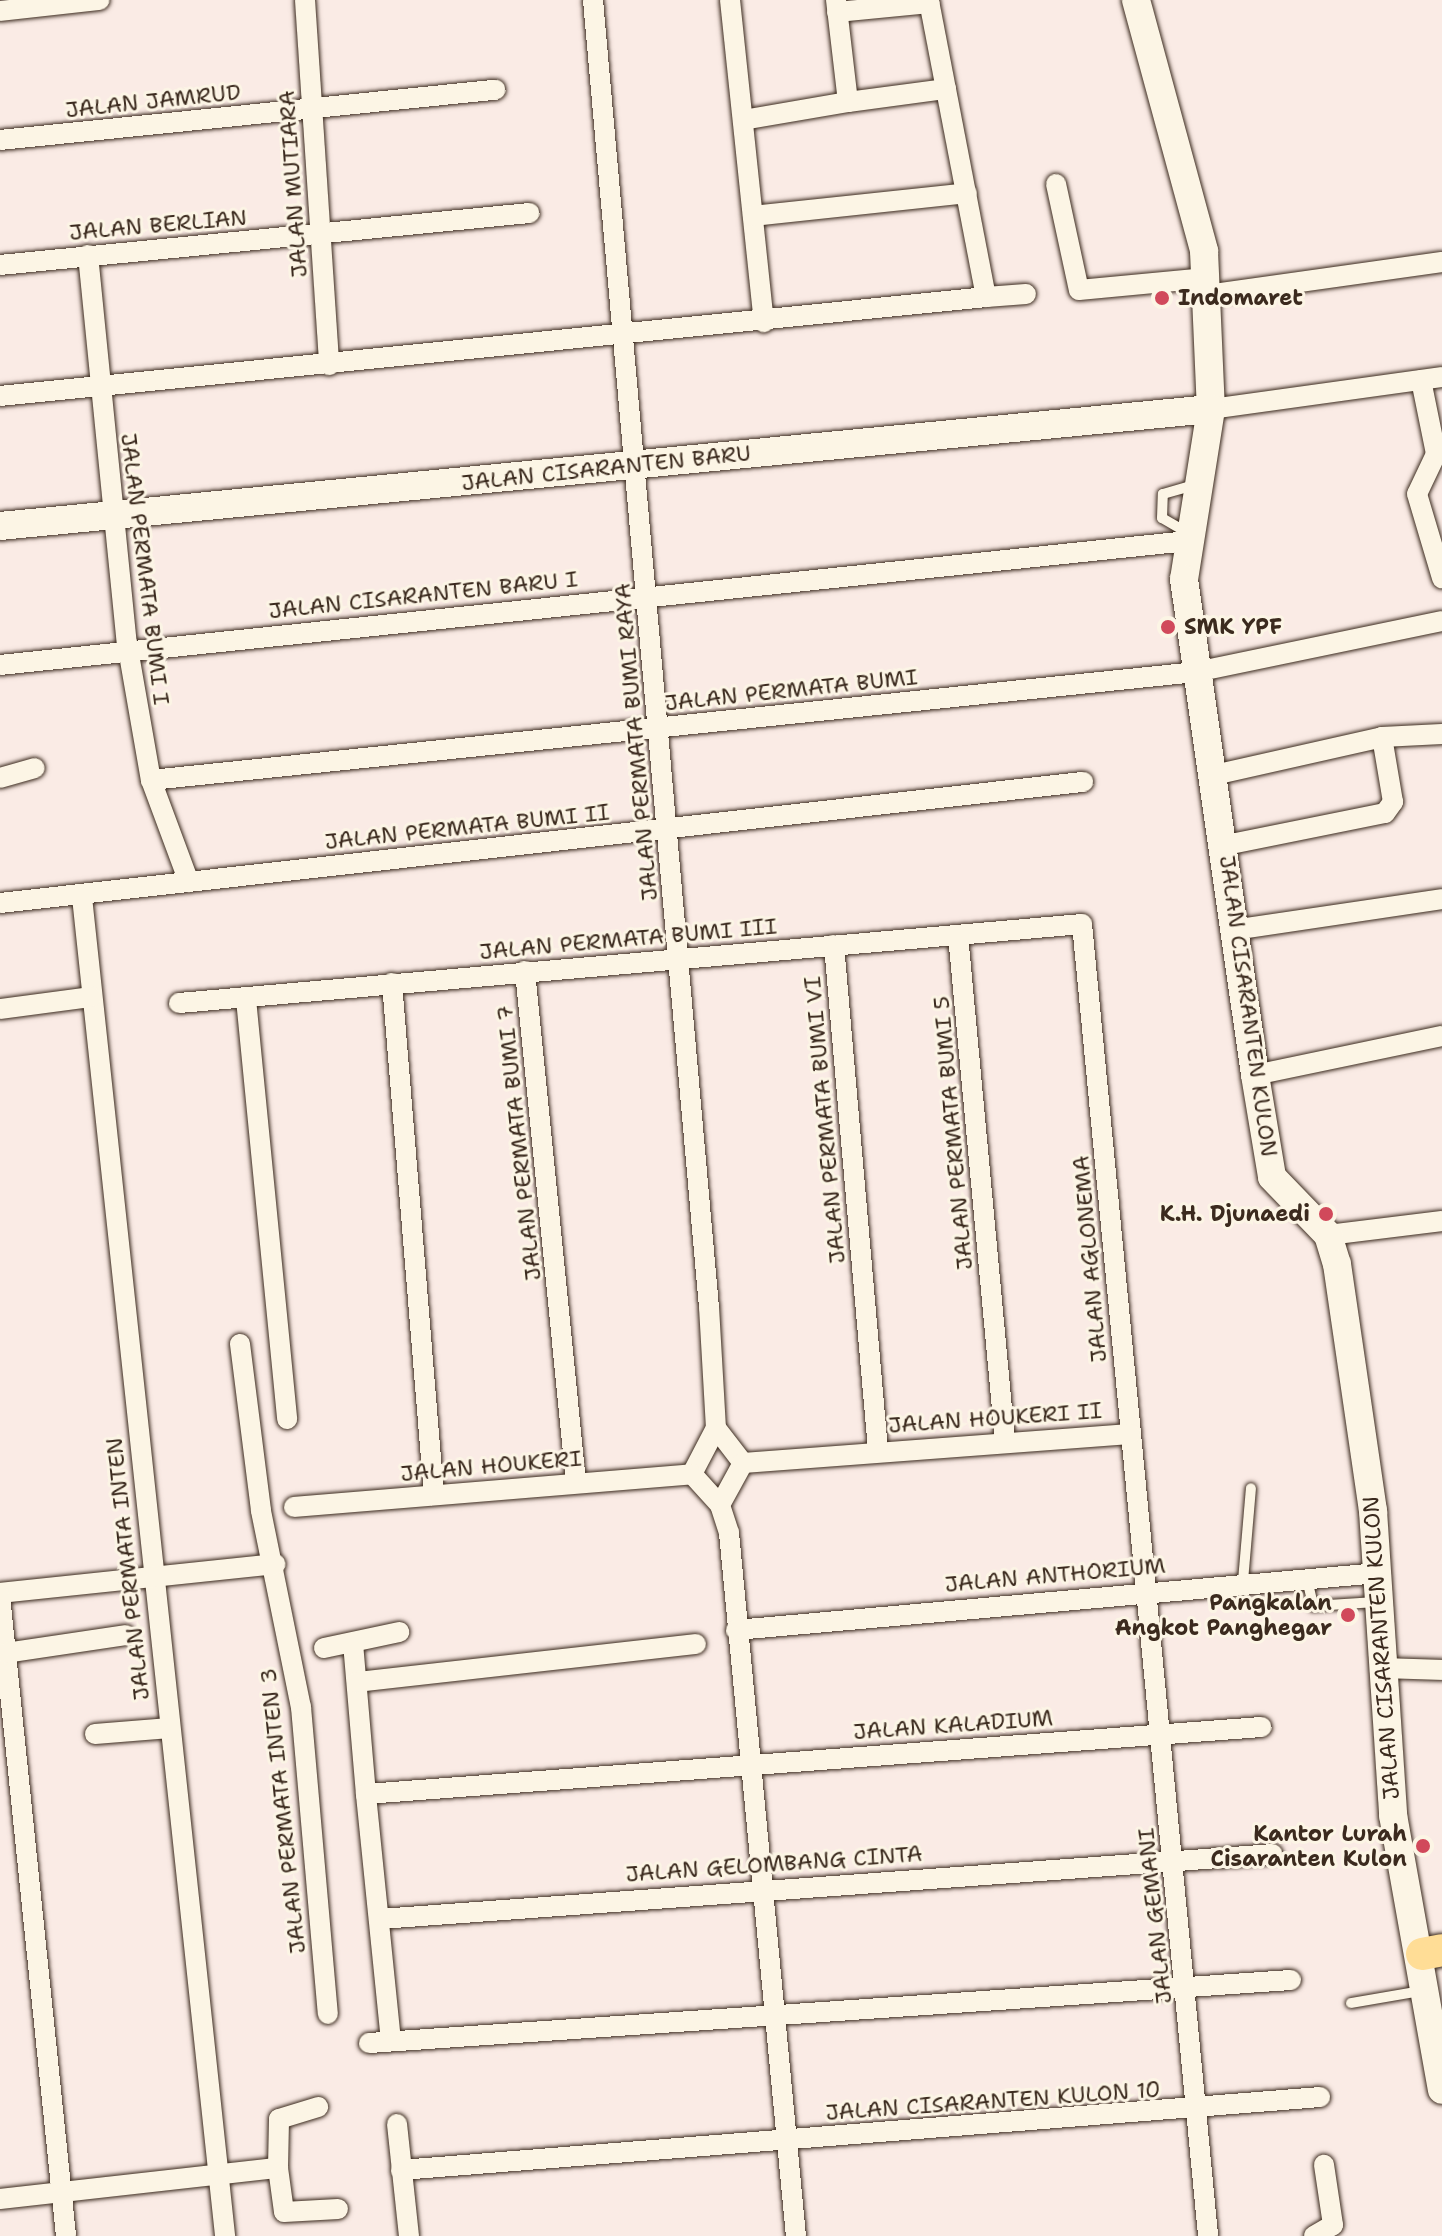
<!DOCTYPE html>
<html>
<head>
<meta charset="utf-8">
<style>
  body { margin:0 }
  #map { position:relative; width:1442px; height:2236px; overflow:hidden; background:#faebe5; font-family:"Shantell Sans",sans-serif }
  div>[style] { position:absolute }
  .roads { filter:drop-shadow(0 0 2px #3b2a1e) drop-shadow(0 0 2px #3b2a1e) }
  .lane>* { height:10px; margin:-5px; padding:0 5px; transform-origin:5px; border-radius:5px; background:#fcf5e5 }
  .street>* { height:20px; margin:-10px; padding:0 10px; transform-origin:10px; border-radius:10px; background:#fcf5e5 }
  .secondary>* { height:28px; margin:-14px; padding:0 14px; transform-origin:14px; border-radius:14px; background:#fcf5e5 }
  .primary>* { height:32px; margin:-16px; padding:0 16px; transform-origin:16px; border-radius:16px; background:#ffdd96 }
  .dots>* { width:22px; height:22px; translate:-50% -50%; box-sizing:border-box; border:4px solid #fcf5e5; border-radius:50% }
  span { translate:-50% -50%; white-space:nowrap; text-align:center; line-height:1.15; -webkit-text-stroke:6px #fcf5e5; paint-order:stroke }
  .street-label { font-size:22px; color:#3b2a1e }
  .poi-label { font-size:22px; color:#3b2a1e; font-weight:700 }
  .left { translate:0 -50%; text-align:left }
  .right { translate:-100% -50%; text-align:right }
</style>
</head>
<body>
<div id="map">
  <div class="roads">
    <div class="lane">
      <i style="left:1188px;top:533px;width:30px;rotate:-150deg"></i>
      <i style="left:1162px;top:518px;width:24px;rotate:-88deg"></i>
      <i style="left:1163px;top:494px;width:33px;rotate:-16deg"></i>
      <i style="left:1307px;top:1579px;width:28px;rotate:77deg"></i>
      <i style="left:1313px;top:1606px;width:63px;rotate:-3.6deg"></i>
      <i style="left:1243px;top:1581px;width:93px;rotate:-85.1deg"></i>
      <i style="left:1351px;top:2003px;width:71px;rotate:-9.7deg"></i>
    </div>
    <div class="street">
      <i style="left:305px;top:0;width:366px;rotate:86.2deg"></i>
      <i style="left:593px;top:0;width:1312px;rotate:84.93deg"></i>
      <i style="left:709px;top:1307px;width:121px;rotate:86.7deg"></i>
      <i style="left:716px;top:1428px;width:52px;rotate:117.6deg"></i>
      <i style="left:730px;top:0;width:324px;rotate:84deg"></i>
      <i style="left:0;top:11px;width:100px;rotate:-6.3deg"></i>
      <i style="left:837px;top:12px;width:93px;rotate:-5.5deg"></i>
      <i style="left:848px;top:102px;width:99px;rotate:-7.6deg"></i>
      <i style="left:743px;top:120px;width:107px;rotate:-9.7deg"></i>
      <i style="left:848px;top:102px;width:103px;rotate:-96.7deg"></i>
      <i style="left:0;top:140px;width:498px;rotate:-5.8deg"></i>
      <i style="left:1056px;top:184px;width:108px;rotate:77.8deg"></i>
      <i style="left:1079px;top:290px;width:128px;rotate:-5.4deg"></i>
      <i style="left:753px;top:216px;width:215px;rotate:-6.1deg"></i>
      <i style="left:88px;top:255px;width:390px;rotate:84.3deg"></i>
      <i style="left:127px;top:643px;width:139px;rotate:80.1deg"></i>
      <i style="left:151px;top:780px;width:109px;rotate:69.6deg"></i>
      <i style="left:0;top:265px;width:532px;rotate:-5.61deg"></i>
      <i style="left:1207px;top:295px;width:237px;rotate:-8deg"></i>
      <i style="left:986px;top:297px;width:40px;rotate:-4.3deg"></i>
      <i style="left:1421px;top:380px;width:76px;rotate:78.5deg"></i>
      <i style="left:1436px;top:454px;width:44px;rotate:115.4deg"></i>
      <i style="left:1417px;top:494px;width:88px;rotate:73.4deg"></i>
      <i style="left:0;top:396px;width:991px;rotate:-5.73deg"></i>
      <i style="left:986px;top:297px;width:302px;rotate:-100.9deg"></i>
      <i style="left:1211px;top:409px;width:233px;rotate:-7.9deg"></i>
      <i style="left:0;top:665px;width:1193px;rotate:-5.96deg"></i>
      <i style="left:1214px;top:775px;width:172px;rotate:-12.7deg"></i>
      <i style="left:1382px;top:737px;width:60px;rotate:-2.9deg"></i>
      <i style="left:0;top:778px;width:36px;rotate:-16deg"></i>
      <i style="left:151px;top:780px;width:1051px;rotate:-5.9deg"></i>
      <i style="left:1196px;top:672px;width:251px;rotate:-11.7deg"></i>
      <i style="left:1226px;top:845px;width:162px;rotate:-11.4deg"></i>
      <i style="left:1385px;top:813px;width:14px;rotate:-54deg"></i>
      <i style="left:1393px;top:802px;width:66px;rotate:-99.6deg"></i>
      <i style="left:82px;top:897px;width:1347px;rotate:83.9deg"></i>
      <i style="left:0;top:903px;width:1090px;rotate:-6.38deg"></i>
      <i style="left:1240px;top:929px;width:204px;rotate:-8.4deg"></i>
      <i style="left:958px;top:935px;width:508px;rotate:84.69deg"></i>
      <i style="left:834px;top:945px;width:507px;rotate:85.02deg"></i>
      <i style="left:525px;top:971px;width:514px;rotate:84.3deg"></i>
      <i style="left:392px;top:983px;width:514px;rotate:85.31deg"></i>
      <i style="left:246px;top:999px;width:422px;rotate:84.4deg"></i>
      <i style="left:179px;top:1003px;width:906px;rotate:-5deg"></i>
      <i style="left:1082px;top:924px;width:1318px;rotate:84.51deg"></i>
      <i style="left:0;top:1009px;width:92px;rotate:-7.5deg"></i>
      <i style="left:1255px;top:1075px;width:191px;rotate:-11.8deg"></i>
      <i style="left:1328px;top:1235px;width:115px;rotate:-7deg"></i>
      <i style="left:240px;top:1344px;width:168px;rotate:82.8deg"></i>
      <i style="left:261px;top:1511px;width:200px;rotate:78.5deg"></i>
      <i style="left:301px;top:1707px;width:308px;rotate:85deg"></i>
      <i style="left:716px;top:1428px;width:44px;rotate:52.4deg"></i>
      <i style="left:743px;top:1463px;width:388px;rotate:-4.3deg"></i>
      <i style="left:692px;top:1474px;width:42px;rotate:47.9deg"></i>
      <i style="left:720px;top:1505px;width:29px;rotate:72deg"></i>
      <i style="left:729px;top:1533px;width:706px;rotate:84.56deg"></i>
      <i style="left:720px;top:1505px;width:48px;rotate:-61.3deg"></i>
      <i style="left:294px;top:1507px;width:399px;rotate:-4.7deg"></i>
      <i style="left:0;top:1593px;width:277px;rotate:-6deg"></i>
      <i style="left:0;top:1596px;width:643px;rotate:84.11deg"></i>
      <i style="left:736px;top:1630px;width:646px;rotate:-5.07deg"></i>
      <i style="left:353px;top:1643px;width:152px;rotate:85.1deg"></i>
      <i style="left:324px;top:1648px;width:77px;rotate:-12deg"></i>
      <i style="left:6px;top:1653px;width:121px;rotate:-8.5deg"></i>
      <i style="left:1385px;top:1668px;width:57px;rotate:2deg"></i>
      <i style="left:357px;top:1682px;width:341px;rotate:-6.4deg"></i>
      <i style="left:95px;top:1734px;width:75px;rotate:-4.6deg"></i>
      <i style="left:380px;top:1919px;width:895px;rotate:-4.16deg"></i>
      <i style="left:391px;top:2041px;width:248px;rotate:-95.8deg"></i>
      <i style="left:366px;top:1794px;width:898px;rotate:-4.28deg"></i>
      <i style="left:369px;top:2043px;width:924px;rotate:-3.91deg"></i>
      <i style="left:397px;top:2124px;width:113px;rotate:83.9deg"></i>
      <i style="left:278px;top:2168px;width:44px;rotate:82.2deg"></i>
      <i style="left:284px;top:2212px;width:54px;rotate:-3.2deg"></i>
      <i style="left:401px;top:2170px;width:922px;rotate:-4.54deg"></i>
      <i style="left:0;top:2199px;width:280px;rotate:-6.4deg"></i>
      <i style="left:278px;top:2168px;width:49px;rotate:-88.8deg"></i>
      <i style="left:279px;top:2119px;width:41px;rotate:-17.1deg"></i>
      <i style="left:1314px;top:2236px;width:22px;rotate:-30deg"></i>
      <i style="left:1333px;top:2225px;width:61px;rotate:-98.5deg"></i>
    </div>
    <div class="secondary">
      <i style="left:1136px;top:0;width:260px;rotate:74.8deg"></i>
      <i style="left:1204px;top:251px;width:158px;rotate:87.5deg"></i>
      <i style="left:1211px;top:409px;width:172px;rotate:99deg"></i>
      <i style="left:1184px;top:579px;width:501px;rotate:81.85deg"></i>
      <i style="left:1255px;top:1075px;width:103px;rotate:80.5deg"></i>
      <i style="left:1272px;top:1177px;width:81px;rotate:46deg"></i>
      <i style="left:1328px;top:1235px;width:30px;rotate:73deg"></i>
      <i style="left:1337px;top:1264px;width:250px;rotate:81.7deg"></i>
      <i style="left:1373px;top:1511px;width:305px;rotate:86.2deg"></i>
      <i style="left:1393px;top:1815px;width:279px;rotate:79.9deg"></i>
      <i style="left:0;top:526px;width:1217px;rotate:-5.52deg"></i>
    </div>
    <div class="primary">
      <i style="left:1422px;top:1954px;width:20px;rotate:-11deg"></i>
    </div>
  </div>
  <div class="dots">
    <i style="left:1162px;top:298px;background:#d1495b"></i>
    <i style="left:1168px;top:627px;background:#d1495b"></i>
    <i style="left:1326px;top:1214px;background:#d1495b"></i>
    <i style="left:1348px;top:1615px;background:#d1495b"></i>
    <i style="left:1423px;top:1846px;background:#d1495b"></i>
  </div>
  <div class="street-label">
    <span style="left:153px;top:101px;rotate:-6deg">JALAN JAMRUD</span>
    <span style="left:293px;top:184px;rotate:-94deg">JALAN MUTIARA</span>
    <span style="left:158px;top:225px;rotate:-5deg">JALAN BERLIAN</span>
    <span style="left:606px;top:468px;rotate:-6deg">JALAN CISARANTEN BARU</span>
    <span style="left:145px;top:569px;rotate:83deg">JALAN PERMATA BUMI I</span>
    <span style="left:423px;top:595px;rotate:-6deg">JALAN CISARANTEN BARU I</span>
    <span style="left:791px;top:690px;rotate:-6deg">JALAN PERMATA BUMI</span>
    <span style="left:636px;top:742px;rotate:-95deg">JALAN PERMATA BUMI RAYA</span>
    <span style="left:467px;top:827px;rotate:-6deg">JALAN PERMATA BUMI II</span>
    <span style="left:628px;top:939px;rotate:-5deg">JALAN PERMATA BUMI III</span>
    <span style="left:1248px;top:1006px;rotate:82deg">JALAN CISARANTEN KULON</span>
    <span style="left:825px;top:1120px;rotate:-95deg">JALAN PERMATA BUMI VI</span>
    <span style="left:953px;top:1133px;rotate:-95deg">JALAN PERMATA BUMI 5</span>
    <span style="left:519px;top:1143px;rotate:-96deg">JALAN PERMATA BUMI 7</span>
    <span style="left:1090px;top:1259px;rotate:-95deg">JALAN AGLONEMA</span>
    <span style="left:995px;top:1418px;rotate:-4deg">JALAN HOUKERI II</span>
    <span style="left:491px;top:1466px;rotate:-5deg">JALAN HOUKERI</span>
    <span style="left:128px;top:1569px;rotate:-96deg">JALAN PERMATA INTEN</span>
    <span style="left:1055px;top:1575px;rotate:-5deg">JALAN ANTHORIUM</span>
    <span style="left:1381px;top:1648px;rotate:-94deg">JALAN CISARANTEN KULON</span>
    <span style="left:953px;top:1725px;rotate:-4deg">JALAN KALADIUM</span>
    <span style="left:283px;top:1811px;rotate:-96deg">JALAN PERMATA INTEN 3</span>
    <span style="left:774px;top:1864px;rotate:-4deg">JALAN GELOMBANG CINTA</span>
    <span style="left:1155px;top:1916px;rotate:-96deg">JALAN GEMANI</span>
    <span style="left:993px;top:2101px;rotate:-4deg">JALAN CISARANTEN KULON 10</span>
  </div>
  <div class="poi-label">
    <span class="left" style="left:1178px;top:298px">Indomaret</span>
    <span class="left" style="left:1184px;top:627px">SMK YPF</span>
    <span class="right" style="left:1310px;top:1214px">K.H. Djunaedi</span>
    <span class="right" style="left:1332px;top:1615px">Pangkalan<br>Angkot Panghegar</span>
    <span class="right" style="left:1407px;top:1846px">Kantor Lurah<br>Cisaranten Kulon</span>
  </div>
</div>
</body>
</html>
